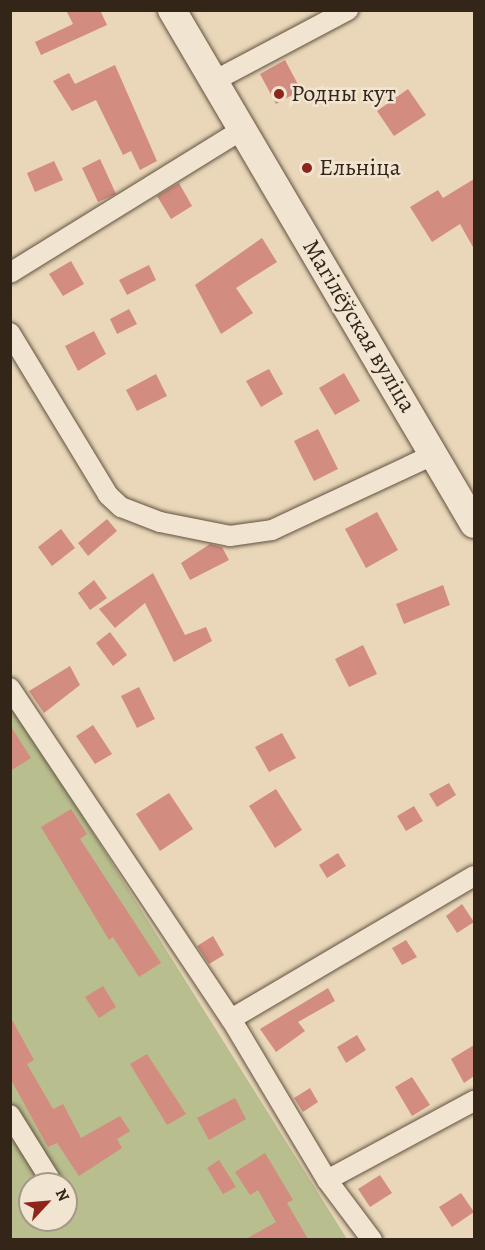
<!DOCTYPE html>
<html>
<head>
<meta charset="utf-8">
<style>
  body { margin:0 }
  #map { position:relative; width:485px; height:1250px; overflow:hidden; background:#ead7b9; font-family:Alegreya,serif }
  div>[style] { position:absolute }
  .green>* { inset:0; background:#b9be8e }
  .building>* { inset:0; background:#d28c80 }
  .roads { filter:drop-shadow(0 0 2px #615240) drop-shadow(0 0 2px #615240) }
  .street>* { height:20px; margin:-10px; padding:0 10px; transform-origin:10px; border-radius:10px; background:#f1e5d2 }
  .secondary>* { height:28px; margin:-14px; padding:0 14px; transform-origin:14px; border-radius:14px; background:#f1e5d2 }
  .dots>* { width:16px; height:16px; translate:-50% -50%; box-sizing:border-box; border:3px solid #f1e5d2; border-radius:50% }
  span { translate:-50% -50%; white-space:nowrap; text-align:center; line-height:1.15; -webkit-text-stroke:5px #f1e5d2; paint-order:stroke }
  .poi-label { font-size:24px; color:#332518 }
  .left { translate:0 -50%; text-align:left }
  .street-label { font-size:24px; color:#332518 }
  .frame { position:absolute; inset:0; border:12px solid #332518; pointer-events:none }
  .north { position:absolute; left:18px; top:1172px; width:60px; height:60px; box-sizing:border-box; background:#f1e5d2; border:2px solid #a59888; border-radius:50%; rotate:64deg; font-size:16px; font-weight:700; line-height:24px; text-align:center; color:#332518 }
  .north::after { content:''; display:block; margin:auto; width:21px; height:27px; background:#8f2418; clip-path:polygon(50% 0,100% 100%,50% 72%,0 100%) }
</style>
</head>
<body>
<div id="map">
  <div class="green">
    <i style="clip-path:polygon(evenodd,10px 706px,80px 812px,347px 1239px,11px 1239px,10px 706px,30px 1184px,66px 1184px,66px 1220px,30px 1220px,30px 1184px)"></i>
  </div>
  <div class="building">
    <i style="clip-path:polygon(66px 10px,100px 10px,107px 25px,41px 55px,35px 42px,73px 24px)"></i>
    <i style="clip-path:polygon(285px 60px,301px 90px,276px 104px,260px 74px)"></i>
    <i style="clip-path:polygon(115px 65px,157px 161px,140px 170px,131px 151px,123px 155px,96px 100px,72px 111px,53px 81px,69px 73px,75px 84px)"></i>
    <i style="clip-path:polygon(408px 89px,426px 115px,394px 136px,377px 111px)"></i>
    <i style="clip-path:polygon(100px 159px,116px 194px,98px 202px,82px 168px)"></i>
    <i style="clip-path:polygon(54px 161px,63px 180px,35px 192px,27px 173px)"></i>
    <i style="clip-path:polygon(474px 179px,474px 249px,460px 224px,432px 242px,410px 207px,438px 190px,443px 198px)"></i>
    <i style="clip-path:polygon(179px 183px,192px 206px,171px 219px,157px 196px)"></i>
    <i style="clip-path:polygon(262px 238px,277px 262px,236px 288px,253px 313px,221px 334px,195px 285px)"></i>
    <i style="clip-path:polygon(71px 261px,84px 284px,63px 296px,49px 274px)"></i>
    <i style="clip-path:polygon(149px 265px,156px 280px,127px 295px,119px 280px)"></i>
    <i style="clip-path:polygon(129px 309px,137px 324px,117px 334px,110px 319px)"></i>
    <i style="clip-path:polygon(94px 331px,106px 354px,78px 371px,65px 346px)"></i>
    <i style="clip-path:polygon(269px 369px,283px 394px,261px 407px,246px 381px)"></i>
    <i style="clip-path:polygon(344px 373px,360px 401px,335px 415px,319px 388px)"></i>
    <i style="clip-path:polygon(156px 374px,167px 396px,137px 411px,126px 390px)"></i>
    <i style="clip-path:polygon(318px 429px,338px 469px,314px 481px,294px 441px)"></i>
    <i style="clip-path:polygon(377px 512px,398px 550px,366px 568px,345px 529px)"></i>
    <i style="clip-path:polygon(107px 519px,117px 531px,88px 556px,78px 543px)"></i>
    <i style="clip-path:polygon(61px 529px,75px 548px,52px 566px,38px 547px)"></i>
    <i style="clip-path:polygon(210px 544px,222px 547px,229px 560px,190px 580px,181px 563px)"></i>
    <i style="clip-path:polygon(153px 573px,185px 635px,206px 627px,212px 641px,174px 662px,145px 603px,115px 628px,99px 609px)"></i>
    <i style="clip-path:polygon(94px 580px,107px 598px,90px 610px,78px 593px)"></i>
    <i style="clip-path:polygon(443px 585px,450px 605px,404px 624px,396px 604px)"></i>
    <i style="clip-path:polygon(110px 632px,127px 655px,113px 666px,96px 643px)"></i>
    <i style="clip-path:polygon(363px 645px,377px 674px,349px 687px,335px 659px)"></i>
    <i style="clip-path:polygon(70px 666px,80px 685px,44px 713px,29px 691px)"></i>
    <i style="clip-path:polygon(139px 687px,155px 719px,137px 728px,121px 696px)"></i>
    <i style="clip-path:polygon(10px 725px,31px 758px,10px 771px)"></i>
    <i style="clip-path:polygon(93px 725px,112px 754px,95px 764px,76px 736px)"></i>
    <i style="clip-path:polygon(282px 733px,296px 758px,269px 772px,255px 747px)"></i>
    <i style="clip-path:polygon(449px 783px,456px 795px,437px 807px,429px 794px)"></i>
    <i style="clip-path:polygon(276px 789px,302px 830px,275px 848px,249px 806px)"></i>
    <i style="clip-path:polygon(169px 793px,193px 829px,160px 851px,136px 814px)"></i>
    <i style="clip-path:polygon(414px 806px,423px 821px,406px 831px,397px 816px)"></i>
    <i style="clip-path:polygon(71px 809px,87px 834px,80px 839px,161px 963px,139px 977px,113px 937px,109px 940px,41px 827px)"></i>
    <i style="clip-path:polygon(338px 853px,346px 866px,327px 878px,319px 865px)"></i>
    <i style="clip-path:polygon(462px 904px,474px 922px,457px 933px,446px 916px)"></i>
    <i style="clip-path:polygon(213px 936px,224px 955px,209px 964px,197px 946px)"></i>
    <i style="clip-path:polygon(406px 940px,417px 957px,402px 965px,392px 948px)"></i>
    <i style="clip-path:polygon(103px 986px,116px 1007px,99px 1018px,85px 997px)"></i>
    <i style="clip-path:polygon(328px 988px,335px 1001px,298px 1022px,305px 1031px,276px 1052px,260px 1029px)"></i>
    <i style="clip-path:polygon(10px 1016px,34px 1060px,27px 1064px,53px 1109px,63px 1104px,81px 1138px,120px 1116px,130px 1131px,117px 1139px,122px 1148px,79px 1176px,57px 1143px,48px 1147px,10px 1078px)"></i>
    <i style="clip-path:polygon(357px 1035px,366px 1050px,346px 1063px,337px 1047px)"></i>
    <i style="clip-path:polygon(474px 1045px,474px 1076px,464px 1083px,451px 1059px)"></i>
    <i style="clip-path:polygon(147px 1054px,186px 1114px,167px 1125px,130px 1064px)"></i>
    <i style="clip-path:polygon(412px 1077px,430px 1105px,412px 1116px,395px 1087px)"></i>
    <i style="clip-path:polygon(310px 1088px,318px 1102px,303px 1112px,294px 1098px)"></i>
    <i style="clip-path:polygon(235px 1098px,246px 1119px,209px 1140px,197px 1118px)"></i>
    <i style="clip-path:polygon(265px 1153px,293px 1200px,287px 1203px,308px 1239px,246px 1239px,276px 1222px,258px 1190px,250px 1195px,235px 1172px)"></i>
    <i style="clip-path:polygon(219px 1160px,236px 1187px,223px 1194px,207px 1168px)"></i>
    <i style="clip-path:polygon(380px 1175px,392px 1193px,370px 1207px,358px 1189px)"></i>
    <i style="clip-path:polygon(461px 1193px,474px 1212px,452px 1227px,439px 1207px)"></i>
  </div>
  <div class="roads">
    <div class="street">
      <i style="left:214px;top:81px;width:152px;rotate:-27.9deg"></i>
      <i style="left:10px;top:273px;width:274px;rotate:-31.7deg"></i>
      <i style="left:10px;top:333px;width:189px;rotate:58.8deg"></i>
      <i style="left:108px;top:495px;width:18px;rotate:43deg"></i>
      <i style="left:121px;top:507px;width:42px;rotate:21deg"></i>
      <i style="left:160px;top:522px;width:71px;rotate:11.3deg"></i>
      <i style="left:230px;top:536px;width:42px;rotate:-8.1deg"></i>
      <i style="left:272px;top:530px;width:180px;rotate:-25deg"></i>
      <i style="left:10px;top:688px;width:398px;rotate:56.3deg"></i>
      <i style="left:231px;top:1019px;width:187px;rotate:59.2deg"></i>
      <i style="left:327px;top:1180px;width:75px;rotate:53.1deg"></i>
      <i style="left:231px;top:1019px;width:282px;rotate:-30.5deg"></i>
      <i style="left:10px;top:1115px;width:81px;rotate:58.1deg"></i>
      <i style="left:327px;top:1180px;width:167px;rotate:-28.3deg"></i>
    </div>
    <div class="secondary">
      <i style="left:172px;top:10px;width:596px;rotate:59.56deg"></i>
    </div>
  </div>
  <div class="dots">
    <i style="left:279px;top:94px;background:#8f2418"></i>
    <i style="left:307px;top:168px;background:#8f2418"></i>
  </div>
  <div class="poi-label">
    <span class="left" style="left:291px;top:94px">Родны кут</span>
    <span class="left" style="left:319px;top:168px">Ельніца</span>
  </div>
  <div class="street-label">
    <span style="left:359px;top:326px;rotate:59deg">Магілёўская вуліца</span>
  </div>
  <div class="frame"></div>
  <div class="north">N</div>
</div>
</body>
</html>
